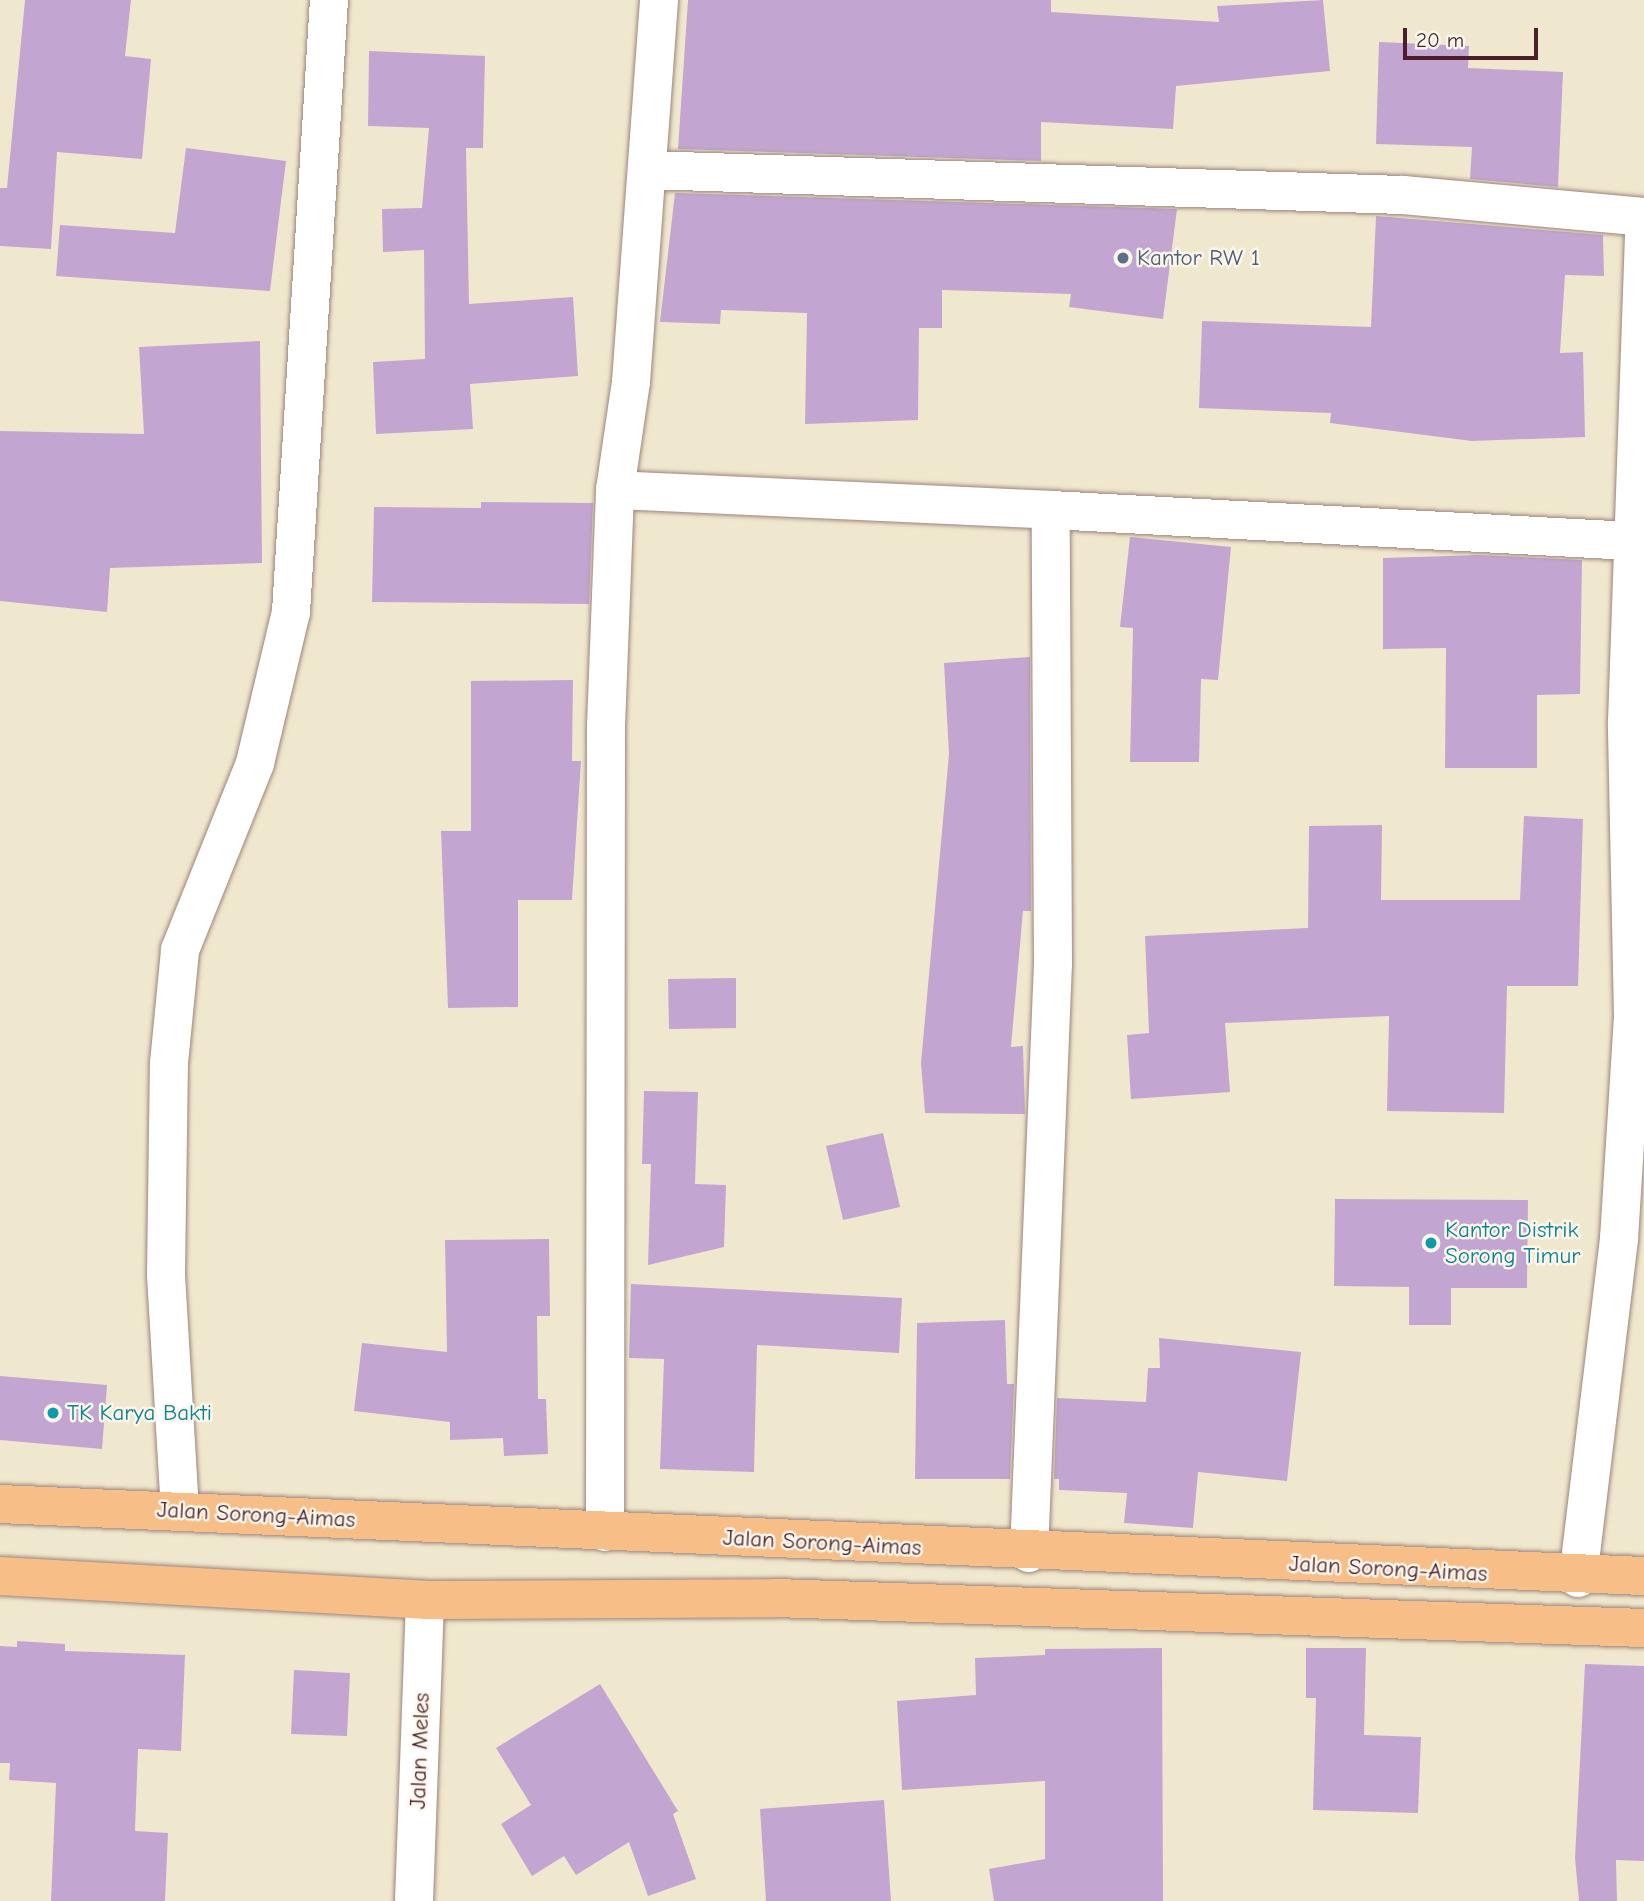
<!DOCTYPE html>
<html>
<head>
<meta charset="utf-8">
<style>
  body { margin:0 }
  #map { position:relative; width:1644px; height:1901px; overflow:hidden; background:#f0e8ce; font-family:"Comic Neue",sans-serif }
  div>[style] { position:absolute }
  .building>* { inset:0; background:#c2a6d1 }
  .roads { filter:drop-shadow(0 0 2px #9d847c) drop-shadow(0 0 2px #9d847c) }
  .minor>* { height:38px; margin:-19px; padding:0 19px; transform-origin:19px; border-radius:19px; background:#fff }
  .highway>* { height:38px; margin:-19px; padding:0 19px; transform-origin:19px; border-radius:19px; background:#f7be87 }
  .dots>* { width:19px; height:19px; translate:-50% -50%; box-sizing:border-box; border:4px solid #fbf7ec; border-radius:50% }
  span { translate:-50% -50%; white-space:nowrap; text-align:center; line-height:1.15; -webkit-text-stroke:5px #fbf7ec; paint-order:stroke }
  .service-label { font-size:23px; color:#4e5e75 }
  .left { translate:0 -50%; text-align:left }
  .culture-label { font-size:23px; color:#0d838f }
  .street-label { font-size:23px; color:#4a1f2b }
  .scale { position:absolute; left:1403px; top:28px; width:135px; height:32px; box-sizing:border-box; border:4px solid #4a1f2b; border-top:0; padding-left:9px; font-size:21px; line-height:24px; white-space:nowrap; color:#4a1f2b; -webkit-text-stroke:5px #fbf7ec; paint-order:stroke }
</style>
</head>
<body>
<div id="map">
  <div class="building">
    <i style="clip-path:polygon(25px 0,131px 0,125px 56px,151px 59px,142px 159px,57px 152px,51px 249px,0 246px,0 188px,7px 188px)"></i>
    <i style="clip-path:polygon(688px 0,1051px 0,1051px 12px,1219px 22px,1217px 6px,1323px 0,1330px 71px,1176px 86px,1173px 129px,1041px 122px,1041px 161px,678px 149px)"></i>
    <i style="clip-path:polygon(1379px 42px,1469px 46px,1468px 68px,1563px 72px,1558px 187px,1470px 179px,1472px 147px,1376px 144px)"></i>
    <i style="clip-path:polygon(369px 51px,485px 56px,483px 148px,466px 148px,469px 304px,573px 297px,578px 376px,470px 384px,473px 429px,376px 434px,373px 362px,425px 359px,424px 250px,383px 252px,382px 209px,422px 208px,429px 128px,368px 126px)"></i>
    <i style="clip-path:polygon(186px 148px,286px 161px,270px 291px,56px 276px,60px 225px,175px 233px)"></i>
    <i style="clip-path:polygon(675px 193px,1177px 209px,1163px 319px,1069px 307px,1071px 294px,942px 290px,942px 328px,919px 328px,918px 420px,805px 424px,807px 313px,721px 310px,720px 324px,660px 322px)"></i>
    <i style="clip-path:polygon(1376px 216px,1603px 235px,1604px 276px,1565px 275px,1560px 353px,1583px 352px,1585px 437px,1472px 441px,1330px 423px,1331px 413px,1199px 408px,1202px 321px,1371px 327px)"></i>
    <i style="clip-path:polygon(260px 341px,262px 563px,110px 568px,107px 612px,0 601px,0 431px,144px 434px,139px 347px)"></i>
    <i style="clip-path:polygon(481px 502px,593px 503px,589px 604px,372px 602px,374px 507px,481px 508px)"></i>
    <i style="clip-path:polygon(1130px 537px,1231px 547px,1218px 680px,1201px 679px,1199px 762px,1130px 762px,1133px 628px,1120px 627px)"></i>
    <i style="clip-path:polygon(1480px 555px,1582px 560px,1580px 694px,1537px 695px,1537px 768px,1445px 768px,1446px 648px,1383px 649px,1383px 558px)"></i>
    <i style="clip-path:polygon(1030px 657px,1031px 911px,1023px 911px,1011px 1047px,1023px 1046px,1025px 1114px,925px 1113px,921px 1063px,949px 754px,944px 663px)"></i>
    <i style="clip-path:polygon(573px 680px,572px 761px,581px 761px,572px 900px,518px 900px,518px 1007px,448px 1008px,441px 831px,471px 831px,471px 681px)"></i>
    <i style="clip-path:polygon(1524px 816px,1583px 819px,1578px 986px,1507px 986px,1504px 1113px,1387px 1111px,1389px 1016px,1225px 1023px,1230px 1092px,1131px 1099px,1127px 1035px,1149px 1033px,1145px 936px,1308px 928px,1309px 826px,1382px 825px,1381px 900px,1520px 900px)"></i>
    <i style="clip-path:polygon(736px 978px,736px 1028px,669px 1029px,668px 979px)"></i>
    <i style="clip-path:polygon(644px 1091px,698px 1092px,695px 1184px,726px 1185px,724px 1247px,648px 1265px,651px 1164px,642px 1164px)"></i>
    <i style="clip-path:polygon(883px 1133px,900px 1207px,843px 1220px,826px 1146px)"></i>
    <i style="clip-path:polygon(1335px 1199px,1528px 1200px,1527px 1288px,1451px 1288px,1451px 1325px,1409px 1325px,1409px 1287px,1334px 1286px)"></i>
    <i style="clip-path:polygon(549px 1239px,550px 1316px,537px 1316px,538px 1399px,546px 1399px,548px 1454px,504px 1456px,503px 1438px,450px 1440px,450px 1422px,354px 1411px,362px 1343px,447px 1352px,445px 1240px)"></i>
    <i style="clip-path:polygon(631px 1284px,902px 1298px,899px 1353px,757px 1345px,754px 1472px,660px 1469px,664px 1359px,629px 1358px)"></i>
    <i style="clip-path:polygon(1005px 1320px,1007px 1384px,1014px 1384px,1010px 1479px,915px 1479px,917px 1323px)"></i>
    <i style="clip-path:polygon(1159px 1338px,1301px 1352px,1287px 1481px,1198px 1472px,1193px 1528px,1124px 1523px,1127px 1493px,1059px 1490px,1059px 1479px,1054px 1479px,1057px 1398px,1146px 1402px,1148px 1368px,1160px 1368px)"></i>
    <i style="clip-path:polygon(0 1376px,107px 1385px,102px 1449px,0 1440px)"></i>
    <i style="clip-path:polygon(17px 1641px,65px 1644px,65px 1651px,185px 1655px,181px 1751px,138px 1749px,135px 1831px,168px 1833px,165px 1901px,51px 1901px,56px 1783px,9px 1780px,10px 1763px,0 1763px,0 1646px,17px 1647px)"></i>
    <i style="clip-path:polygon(1162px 1648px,1163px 1901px,994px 1901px,989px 1869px,1045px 1859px,1045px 1781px,902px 1790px,897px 1701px,976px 1695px,975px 1658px,1045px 1655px,1045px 1649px)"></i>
    <i style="clip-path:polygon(1306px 1648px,1366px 1648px,1364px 1735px,1421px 1737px,1418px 1813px,1313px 1810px,1316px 1698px,1306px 1698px)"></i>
    <i style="clip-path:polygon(1585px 1664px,1644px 1666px,1644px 1861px,1616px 1860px,1617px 1901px,1579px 1901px,1575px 1858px)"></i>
    <i style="clip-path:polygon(294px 1670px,350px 1673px,347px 1736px,291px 1734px)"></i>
    <i style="clip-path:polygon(600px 1684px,678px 1811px,673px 1814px,696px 1879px,648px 1896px,629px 1842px,576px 1875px,564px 1856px,532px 1876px,501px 1824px,531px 1805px,496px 1748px)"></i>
    <i style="clip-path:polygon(884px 1800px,891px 1901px,766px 1901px,760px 1809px)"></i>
  </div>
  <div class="roads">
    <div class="minor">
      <i style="left:648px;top:170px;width:755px;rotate:1.9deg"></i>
      <i style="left:1403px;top:195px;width:242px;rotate:5.2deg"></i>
      <i style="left:615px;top:490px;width:436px;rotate:2.6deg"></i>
      <i style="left:180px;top:1511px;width:237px;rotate:-93.4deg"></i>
      <i style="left:166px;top:1274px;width:211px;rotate:-89.2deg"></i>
      <i style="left:169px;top:1063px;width:114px;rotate:-84.4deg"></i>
      <i style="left:180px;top:950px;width:201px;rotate:-68.1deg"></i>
      <i style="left:255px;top:763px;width:155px;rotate:-76.6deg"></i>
      <i style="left:291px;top:612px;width:613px;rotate:-86.45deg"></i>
      <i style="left:605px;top:1532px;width:806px;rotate:-89.93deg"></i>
      <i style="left:606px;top:726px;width:236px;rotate:-87.8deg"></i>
      <i style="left:615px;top:490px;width:109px;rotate:-81.6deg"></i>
      <i style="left:631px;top:382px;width:383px;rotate:-85.8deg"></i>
      <i style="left:1029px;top:1553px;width:589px;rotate:-87.67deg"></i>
      <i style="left:1053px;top:964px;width:454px;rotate:-90.3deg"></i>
      <i style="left:1051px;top:510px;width:581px;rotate:3.06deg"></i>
      <i style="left:1578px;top:1578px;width:341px;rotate:-83.1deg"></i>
      <i style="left:1619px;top:1239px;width:222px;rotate:-86.4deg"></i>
      <i style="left:1633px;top:1017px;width:295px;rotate:-91.2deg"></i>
      <i style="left:1627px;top:722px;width:492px;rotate:-88deg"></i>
      <i style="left:414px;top:1901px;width:301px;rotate:-87.9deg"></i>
    </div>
    <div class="highway">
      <i style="left:0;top:1504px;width:1646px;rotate:2.51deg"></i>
      <i style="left:0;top:1576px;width:426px;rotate:3.2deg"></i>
      <i style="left:425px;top:1600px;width:351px;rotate:-0.3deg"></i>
      <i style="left:776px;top:1598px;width:869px;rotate:1.98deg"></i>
    </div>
  </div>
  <div class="dots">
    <i style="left:1123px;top:258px;background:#5c6f8a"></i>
    <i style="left:1431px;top:1243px;background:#0f9aa8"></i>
    <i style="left:53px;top:1413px;background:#0f9aa8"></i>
  </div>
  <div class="service-label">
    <span class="left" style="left:1137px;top:258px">Kantor RW 1</span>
  </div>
  <div class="culture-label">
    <span class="left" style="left:1445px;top:1243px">Kantor Distrik<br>Sorong Timur</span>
    <span class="left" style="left:67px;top:1413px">TK Karya Bakti</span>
  </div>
  <div class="street-label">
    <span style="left:256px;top:1515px;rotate:3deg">Jalan Sorong-Aimas</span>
    <span style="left:822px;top:1543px;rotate:3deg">Jalan Sorong-Aimas</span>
    <span style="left:1388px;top:1569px;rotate:3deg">Jalan Sorong-Aimas</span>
    <span style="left:420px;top:1751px;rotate:-88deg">Jalan Meles</span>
  </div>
  <div class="scale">20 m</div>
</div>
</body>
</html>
